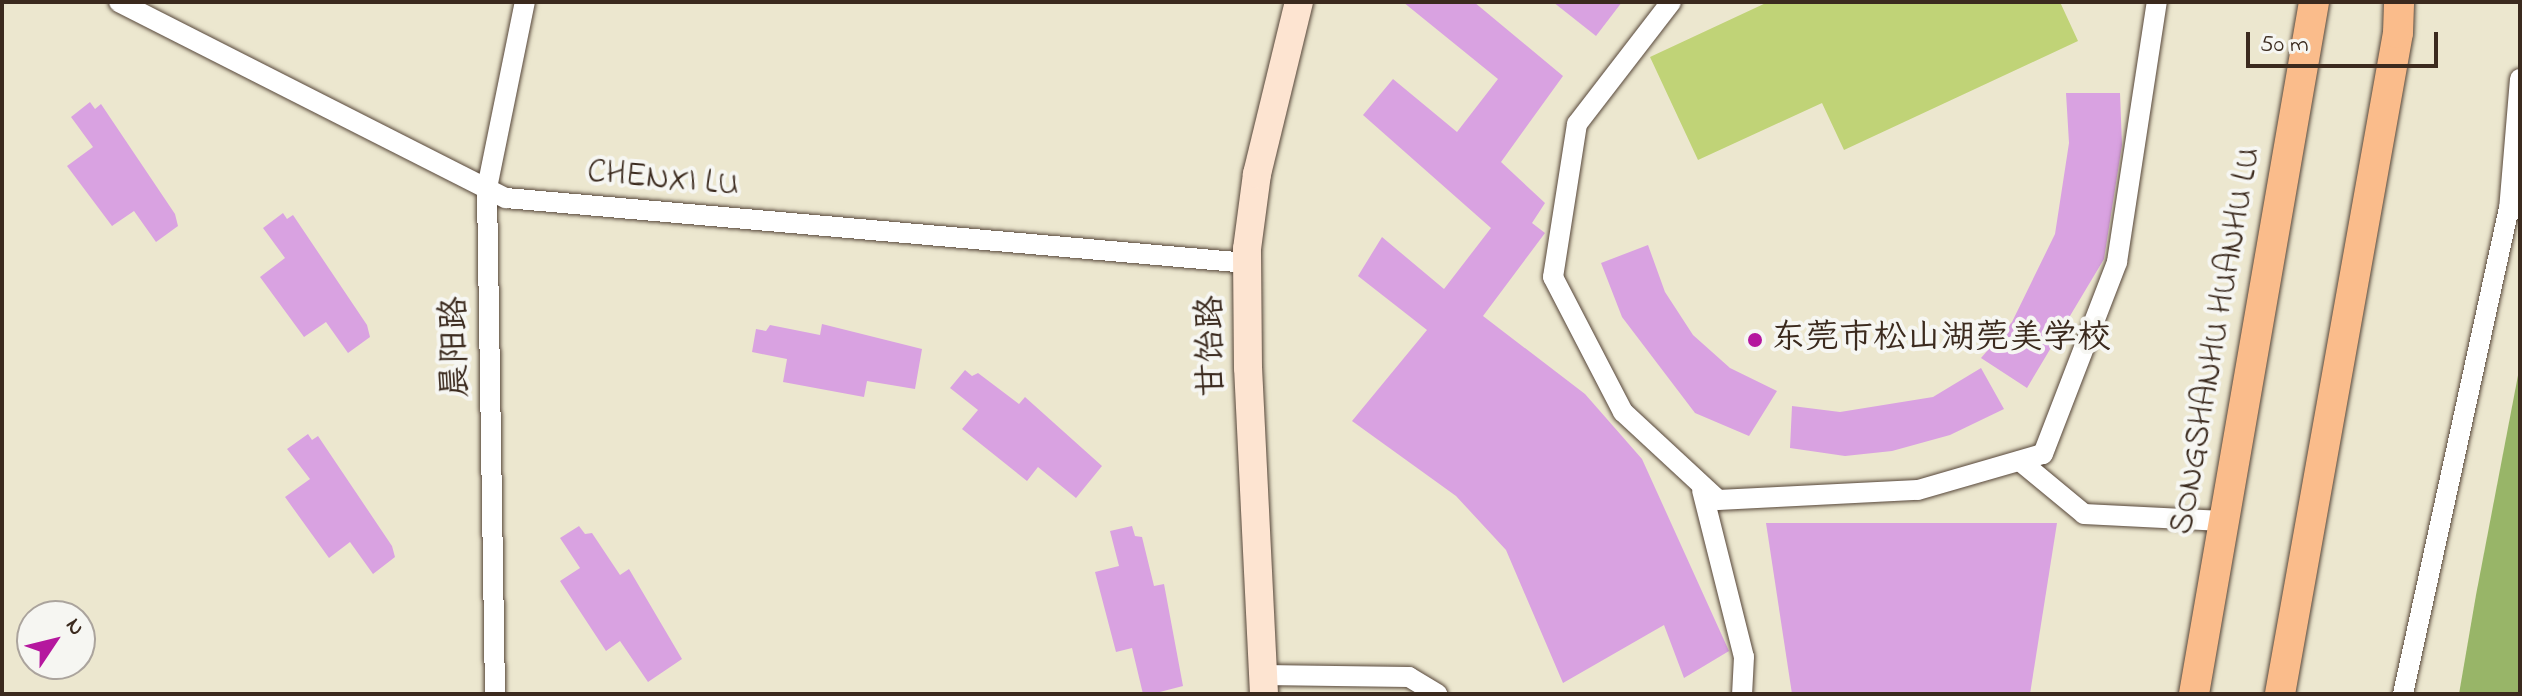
<!DOCTYPE html>
<html>
<head>
<meta charset="utf-8">
<style>
  body { margin:0 }
  #map { position:relative; width:2522px; height:696px; overflow:hidden; background:#ece7cf; font-family:"Indie Flower","LXGW WenKai TC",sans-serif }
  div>[style] { position:absolute }
  .green>* { inset:0; background:#c0d377 }
  .forest>* { inset:0; background:#98b568 }
  .building>* { inset:0; background:#d9a2e1 }
  .roads { filter:drop-shadow(0 0 2px #564639) drop-shadow(0 0 2px #564639) }
  .street>* { height:20px; margin:-10px; padding:0 10px; transform-origin:10px; border-radius:10px; background:#fff }
  .secondary>* { height:28px; margin:-14px; padding:0 14px; transform-origin:14px; border-radius:14px; background:#fde4d1 }
  .primary>* { height:30px; margin:-15px; padding:0 15px; transform-origin:15px; border-radius:15px; background:#fabc8b }
  .dots>* { width:22px; height:22px; translate:-50% -50%; box-sizing:border-box; border:4px solid #f6f6f2; border-radius:50% }
  span { translate:-50% -50%; white-space:nowrap; text-align:center; line-height:1.15; -webkit-text-stroke:8px #f6f6f2; paint-order:stroke }
  .street-label { font-size:34px; color:#3b2a1e }
  .poi-label { font-size:34px; color:#3b2a1e }
  .left { translate:0 -50%; text-align:left }
  .frame { position:absolute; inset:0; border:4px solid #3b2a1e; pointer-events:none }
  .north { position:absolute; left:16px; top:600px; width:80px; height:80px; box-sizing:border-box; background:#f6f6f2; border:2px solid #aba49d; border-radius:50%; rotate:55deg; font-size:22px; font-weight:700; line-height:32px; text-align:center; color:#3b2a1e }
  .north::after { content:''; display:block; margin:auto; width:28px; height:36px; background:#b5179e; clip-path:polygon(50% 0,100% 100%,50% 72%,0 100%) }
  .scale { position:absolute; left:2246px; top:32px; width:192px; height:36px; box-sizing:border-box; border:4px solid #3b2a1e; border-top:0; padding-left:10px; font-size:24px; line-height:28px; white-space:nowrap; color:#3b2a1e; -webkit-text-stroke:6px #f6f6f2; paint-order:stroke }
</style>
</head>
<body>
<div id="map">
  <div class="green">
    <i style="clip-path:polygon(1768px 2px,2060px 2px,2078px 41px,1844px 150px,1822px 103px,1698px 160px,1650px 57px)"></i>
  </div>
  <div class="forest">
    <i style="clip-path:polygon(2520px 365px,2520px 694px,2459px 694px,2476px 595px)"></i>
  </div>
  <div class="building">
    <i style="clip-path:polygon(1403px 2px,1474px 2px,1563px 76px,1501px 162px,1545px 203px,1532px 223px,1545px 233px,1483px 316px,1585px 394px,1642px 459px,1729px 651px,1684px 678px,1664px 625px,1563px 683px,1506px 550px,1456px 496px,1352px 421px,1427px 330px,1358px 276px,1382px 237px,1444px 289px,1491px 228px,1363px 115px,1393px 79px,1457px 132px,1498px 79px)"></i>
    <i style="clip-path:polygon(1553px 2px,1622px 2px,1596px 36px)"></i>
    <i style="clip-path:polygon(2066px 93px,2120px 93px,2122px 145px,2104px 259px,2027px 388px,1981px 358px,2012px 322px,2055px 234px,2069px 143px)"></i>
    <i style="clip-path:polygon(90px 102px,95px 109px,101px 104px,175px 214px,178px 226px,156px 242px,134px 211px,112px 226px,67px 166px,93px 147px,71px 117px)"></i>
    <i style="clip-path:polygon(283px 213px,287px 219px,293px 215px,367px 325px,370px 337px,348px 353px,326px 322px,304px 337px,260px 277px,285px 258px,263px 228px)"></i>
    <i style="clip-path:polygon(1648px 245px,1665px 292px,1693px 335px,1730px 368px,1777px 391px,1749px 436px,1695px 413px,1622px 317px,1601px 263px)"></i>
    <i style="clip-path:polygon(822px 324px,922px 349px,915px 389px,867px 381px,864px 397px,783px 382px,787px 359px,752px 352px,756px 329px,766px 331px,770px 325px,820px 335px)"></i>
    <i style="clip-path:polygon(1981px 368px,2004px 409px,1950px 435px,1892px 451px,1845px 456px,1790px 448px,1792px 406px,1840px 412px,1933px 397px)"></i>
    <i style="clip-path:polygon(965px 370px,972px 376px,978px 373px,1019px 404px,1025px 397px,1102px 466px,1076px 498px,1038px 467px,1027px 481px,962px 429px,978px 410px,950px 388px)"></i>
    <i style="clip-path:polygon(308px 434px,312px 440px,318px 436px,392px 546px,395px 557px,373px 574px,350px 542px,329px 558px,285px 497px,310px 479px,287px 449px)"></i>
    <i style="clip-path:polygon(1766px 523px,2057px 523px,2030px 694px,1792px 694px)"></i>
    <i style="clip-path:polygon(579px 526px,585px 534px,592px 533px,620px 575px,629px 569px,682px 659px,648px 682px,620px 641px,606px 651px,560px 581px,580px 568px,560px 538px)"></i>
    <i style="clip-path:polygon(1132px 526px,1135px 536px,1142px 537px,1154px 586px,1164px 584px,1183px 686px,1152px 694px,1143px 694px,1132px 648px,1116px 652px,1095px 572px,1119px 566px,1110px 531px)"></i>
  </div>
  <div class="roads">
    <div class="street">
      <i style="left:119px;top:2px;width:434px;rotate:26.9deg"></i>
      <i style="left:506px;top:198px;width:744px;rotate:5.01deg"></i>
      <i style="left:1671px;top:2px;width:154px;rotate:127.6deg"></i>
      <i style="left:1577px;top:124px;width:155px;rotate:98.9deg"></i>
      <i style="left:1553px;top:277px;width:152px;rotate:62.6deg"></i>
      <i style="left:1623px;top:412px;width:129px;rotate:42.8deg"></i>
      <i style="left:1718px;top:500px;width:200px;rotate:-2.9deg"></i>
      <i style="left:1918px;top:490px;width:130px;rotate:-16.1deg"></i>
      <i style="left:2043px;top:454px;width:206px;rotate:-68.9deg"></i>
      <i style="left:2117px;top:262px;width:263px;rotate:-81.3deg"></i>
      <i style="left:2520px;top:79px;width:130px;rotate:94.8deg"></i>
      <i style="left:2509px;top:209px;width:11px"></i>
      <i style="left:2020px;top:461px;width:83px;rotate:39.6deg"></i>
      <i style="left:2084px;top:514px;width:139px;rotate:2.9deg"></i>
      <i style="left:1702px;top:490px;width:172px;rotate:75.9deg"></i>
      <i style="left:1744px;top:657px;width:37px;rotate:93deg"></i>
      <i style="left:1263px;top:675px;width:146px;rotate:0.8deg"></i>
      <i style="left:1409px;top:677px;width:33px;rotate:31deg"></i>
      <i style="left:495px;top:694px;width:506px;rotate:-90.91deg"></i>
      <i style="left:487px;top:188px;width:190px;rotate:-78.5deg"></i>
      <i style="left:2403px;top:694px;width:496px;rotate:-77.7deg"></i>
    </div>
    <div class="secondary">
      <i style="left:1264px;top:694px;width:326px;rotate:-92.8deg"></i>
      <i style="left:1248px;top:368px;width:119px;rotate:-90.5deg"></i>
      <i style="left:1247px;top:249px;width:76px;rotate:-82.4deg"></i>
      <i style="left:1257px;top:174px;width:177px;rotate:-76.3deg"></i>
    </div>
    <div class="primary">
      <i style="left:2194px;top:694px;width:702px;rotate:-80.16deg"></i>
      <i style="left:2280px;top:694px;width:671px;rotate:-79.88deg"></i>
      <i style="left:2398px;top:33px;width:31px;rotate:-88deg"></i>
    </div>
  </div>
  <div class="dots">
    <i style="left:1755px;top:340px;background:#b5179e"></i>
  </div>
  <div class="street-label">
    <span style="left:663px;top:180px;rotate:5deg">CHENXI LU</span>
    <span style="left:2217px;top:341px;rotate:-80deg">SONGSHANHU HUANHU LU</span>
    <span style="left:1213px;top:346px;rotate:-91deg">甘饴路</span>
    <span style="left:457px;top:347px;rotate:-91deg">晨阳路</span>
  </div>
  <div class="poi-label">
    <span class="left" style="left:1771px;top:340px">东莞市松山湖莞美学校</span>
  </div>
  <div class="frame"></div>
  <div class="north">N</div>
  <div class="scale">50 m</div>
</div>
</body>
</html>
